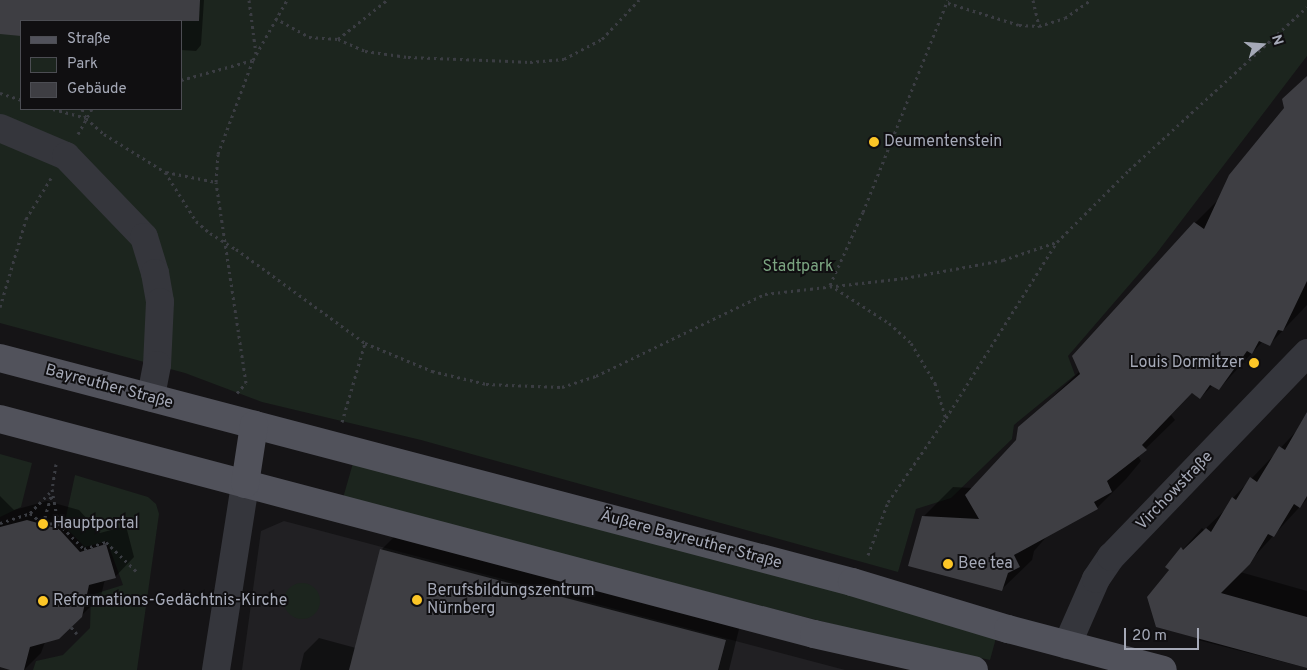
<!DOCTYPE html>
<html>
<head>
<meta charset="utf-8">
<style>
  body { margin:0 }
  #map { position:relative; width:1307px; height:670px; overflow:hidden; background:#151416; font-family:Overpass,sans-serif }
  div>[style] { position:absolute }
  .built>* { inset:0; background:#212023 }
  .green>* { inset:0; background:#1c251e }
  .round { border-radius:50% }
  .shadow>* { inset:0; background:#0007 }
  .building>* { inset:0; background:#3e3e43 }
  .path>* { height:3px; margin-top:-1.5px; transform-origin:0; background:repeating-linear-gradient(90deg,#3b3d43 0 2.5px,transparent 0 6.5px) }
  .minor>* { height:28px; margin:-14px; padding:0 14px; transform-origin:14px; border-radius:14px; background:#35363c }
  .major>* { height:28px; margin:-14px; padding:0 14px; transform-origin:14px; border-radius:14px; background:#51525b }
  .dots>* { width:14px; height:14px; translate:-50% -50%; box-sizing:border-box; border:2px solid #100f11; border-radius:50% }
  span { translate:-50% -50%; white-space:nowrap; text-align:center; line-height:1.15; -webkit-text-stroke:4px #100f11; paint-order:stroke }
  .poi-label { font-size:16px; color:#a5a9b7 }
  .left { translate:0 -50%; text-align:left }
  .right { translate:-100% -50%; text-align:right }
  .park-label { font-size:16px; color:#7ba481 }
  .street-label { font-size:16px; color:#a5a9b7 }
  .legend { position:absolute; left:20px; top:20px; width:162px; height:90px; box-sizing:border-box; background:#100f11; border:1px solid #4c4d53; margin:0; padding:6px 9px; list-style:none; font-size:15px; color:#a5a9b7 }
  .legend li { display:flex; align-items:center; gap:10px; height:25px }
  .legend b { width:25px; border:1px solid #4c4d53 }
  .north { position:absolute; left:1237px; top:20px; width:50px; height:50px; -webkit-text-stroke:4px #100f11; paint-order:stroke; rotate:72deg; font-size:14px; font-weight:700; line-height:20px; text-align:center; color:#a5a9b7 }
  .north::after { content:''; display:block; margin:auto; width:18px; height:22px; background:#a5a9b7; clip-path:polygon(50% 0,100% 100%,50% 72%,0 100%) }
  .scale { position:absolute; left:1124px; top:628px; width:75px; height:22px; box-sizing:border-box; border:2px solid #a5a9b7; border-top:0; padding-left:6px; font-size:15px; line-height:18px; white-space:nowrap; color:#a5a9b7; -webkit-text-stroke:4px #100f11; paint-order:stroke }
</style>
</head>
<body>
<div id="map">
  <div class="built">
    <i style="clip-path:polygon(284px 521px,845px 670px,242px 670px,261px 531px)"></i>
  </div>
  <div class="green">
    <i style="clip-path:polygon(evenodd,0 0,1307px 0,1307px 56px,1156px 254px,1068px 356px,1075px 375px,1014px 425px,1012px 439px,951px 498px,916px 509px,898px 572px,421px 440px,262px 402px,185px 373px,0 323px,0 0,21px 21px,181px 21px,181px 109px,21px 109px,21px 21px)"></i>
    <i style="clip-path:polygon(0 454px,32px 463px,21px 507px,0 517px)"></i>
    <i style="clip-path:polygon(353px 463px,858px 596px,996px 638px,990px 660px,867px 633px,343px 498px)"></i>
    <i style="clip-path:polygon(75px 475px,148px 497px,156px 504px,159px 514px,137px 670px,33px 670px,36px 661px,63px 655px,90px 628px,91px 595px,123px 585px,107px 541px,85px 547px,64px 526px)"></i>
    <i class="round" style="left:284px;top:583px;width:36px;height:36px"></i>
  </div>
  <div class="shadow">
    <i style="clip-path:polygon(0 0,204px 0,201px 45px,196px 51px,181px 50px,181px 21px,21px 21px,21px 33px,0 32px)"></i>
    <i style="clip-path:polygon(1307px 76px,1307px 305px,1269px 345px,1263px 341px,1219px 389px,1213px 385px,1200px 398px,1193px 392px,1171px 415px,1175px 420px,1138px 456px,1141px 461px,1126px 479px,1097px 508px,1048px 535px,1034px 551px,1032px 560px,1002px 589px,923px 517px,953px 487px,972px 488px,1017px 441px,1020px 428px,1080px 371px,1195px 223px,1219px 199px,1285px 109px,1284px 99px)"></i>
    <i style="clip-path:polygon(1307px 420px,1307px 499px,1240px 572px,1307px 591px,1307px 668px,1198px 640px,1200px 635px,1167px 567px,1202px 528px,1204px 530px,1226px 509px,1233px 498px)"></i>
    <i style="clip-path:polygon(0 496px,14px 510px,47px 501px,79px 510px,100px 533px,126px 526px,134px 557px,115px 577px,105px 579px,101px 596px,81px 616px,45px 642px,41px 653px,24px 670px,0 666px)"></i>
    <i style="clip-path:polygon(396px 535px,740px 625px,729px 670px,300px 670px,304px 653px,319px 638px,356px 648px,381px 550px)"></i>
  </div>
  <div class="building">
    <i style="clip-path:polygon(0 0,200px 0,199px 21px,21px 21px,21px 36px,0 34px)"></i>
    <i style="clip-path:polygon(1307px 76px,1307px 281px,1283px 331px,1278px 330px,1270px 346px,1259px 341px,1252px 354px,1247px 351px,1219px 390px,1210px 385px,1200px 399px,1192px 393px,1142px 445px,1147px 450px,1107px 481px,1112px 492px,1094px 502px,1098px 509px,1014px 555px,1020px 567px,1008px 573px,1002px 591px,908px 566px,922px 516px,979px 519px,965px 495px,1016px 440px,1018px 427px,1080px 374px,1072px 356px,1194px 222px,1204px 229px,1229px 175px,1284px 108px,1282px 99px)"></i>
    <i style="clip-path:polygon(1307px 412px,1307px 496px,1300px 508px,1294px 504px,1274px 537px,1268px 534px,1250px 564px,1221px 593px,1307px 617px,1307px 668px,1156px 627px,1147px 597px,1169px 570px,1165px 567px,1181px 547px,1183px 550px,1206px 528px,1211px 532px,1232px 497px,1236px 500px,1250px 477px,1257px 482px,1279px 446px,1285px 450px)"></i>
    <i style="clip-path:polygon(27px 520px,59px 529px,80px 552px,106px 544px,116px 578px,89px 585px,82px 617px,59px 639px,30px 647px,24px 670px,10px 670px,0 667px,0 527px)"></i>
    <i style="clip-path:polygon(380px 549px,726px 640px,718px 670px,349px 670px)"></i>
  </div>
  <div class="path">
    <i style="left:249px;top:0;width:54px;rotate:82.6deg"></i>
    <i style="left:1033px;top:0;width:27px;rotate:77deg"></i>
    <i style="left:948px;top:3px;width:74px;rotate:17.2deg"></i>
    <i style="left:1019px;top:25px;width:20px;rotate:3deg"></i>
    <i style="left:1039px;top:26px;width:27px;rotate:-17deg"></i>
    <i style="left:1065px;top:18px;width:32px;rotate:-35deg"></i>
    <i style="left:275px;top:18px;width:39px;rotate:29deg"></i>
    <i style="left:309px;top:37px;width:29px;rotate:4deg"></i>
    <i style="left:338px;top:39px;width:30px;rotate:24deg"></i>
    <i style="left:365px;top:51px;width:43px;rotate:7.9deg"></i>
    <i style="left:408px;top:57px;width:122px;rotate:2.3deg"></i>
    <i style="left:530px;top:62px;width:34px;rotate:-5deg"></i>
    <i style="left:564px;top:59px;width:43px;rotate:-27.8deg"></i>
    <i style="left:602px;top:39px;width:54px;rotate:-46.5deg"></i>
    <i style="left:338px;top:39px;width:63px;rotate:-38.5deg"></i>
    <i style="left:181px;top:80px;width:75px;rotate:-15.5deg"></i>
    <i style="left:0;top:93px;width:22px;rotate:18deg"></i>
    <i style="left:53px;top:109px;width:34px;rotate:15deg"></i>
    <i style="left:86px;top:118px;width:24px;rotate:42deg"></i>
    <i style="left:104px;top:134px;width:72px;rotate:31.9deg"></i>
    <i style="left:165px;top:172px;width:58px;rotate:57.7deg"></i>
    <i style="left:196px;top:221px;width:18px;rotate:41deg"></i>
    <i style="left:210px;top:233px;width:31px;rotate:32deg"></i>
    <i style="left:236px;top:249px;width:160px;rotate:36.1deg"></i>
    <i style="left:365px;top:343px;width:73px;rotate:22.7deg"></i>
    <i style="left:432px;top:371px;width:56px;rotate:13.5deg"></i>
    <i style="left:486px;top:384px;width:76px;rotate:2.3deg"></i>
    <i style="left:562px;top:387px;width:36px;rotate:-18deg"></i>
    <i style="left:596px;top:376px;width:188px;rotate:-25.9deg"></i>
    <i style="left:765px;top:294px;width:141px;rotate:-6.5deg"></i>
    <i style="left:905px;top:278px;width:100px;rotate:-10.4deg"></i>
    <i style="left:1003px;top:260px;width:57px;rotate:-18.4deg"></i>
    <i style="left:82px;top:109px;width:10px;rotate:66deg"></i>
    <i style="left:78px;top:134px;width:29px;rotate:-61deg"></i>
    <i style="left:166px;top:172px;width:51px;rotate:11.3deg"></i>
    <i style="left:830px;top:285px;width:80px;rotate:-65.7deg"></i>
    <i style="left:863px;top:212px;width:228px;rotate:-68.2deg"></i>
    <i style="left:830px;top:285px;width:70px;rotate:32.8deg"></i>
    <i style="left:889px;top:323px;width:30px;rotate:42deg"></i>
    <i style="left:911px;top:343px;width:47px;rotate:59deg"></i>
    <i style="left:935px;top:383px;width:37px;rotate:73deg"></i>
    <i style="left:0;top:307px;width:92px;rotate:-73.5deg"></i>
    <i style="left:26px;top:219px;width:48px;rotate:-58.6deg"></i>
    <i style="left:237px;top:393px;width:13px;rotate:-48deg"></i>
    <i style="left:246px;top:383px;width:203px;rotate:-98.5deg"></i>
    <i style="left:216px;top:182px;width:28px;rotate:-86deg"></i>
    <i style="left:218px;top:154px;width:100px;rotate:-69.6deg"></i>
    <i style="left:253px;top:60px;width:69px;rotate:-60.5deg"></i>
    <i style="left:342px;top:422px;width:82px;rotate:-73.8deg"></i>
    <i style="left:56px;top:464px;width:25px;rotate:99deg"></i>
    <i style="left:52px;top:489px;width:35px;rotate:80deg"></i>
    <i style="left:58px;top:523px;width:37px;rotate:45deg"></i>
    <i style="left:84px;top:549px;width:23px;rotate:-18deg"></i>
    <i style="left:106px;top:542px;width:42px;rotate:44deg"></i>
    <i style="left:30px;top:513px;width:17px;rotate:40deg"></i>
    <i style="left:43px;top:524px;width:15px;rotate:-4deg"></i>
    <i style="left:0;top:523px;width:32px;rotate:-18deg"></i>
    <i style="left:30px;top:513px;width:32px;rotate:-46deg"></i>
    <i style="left:43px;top:524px;width:32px;rotate:-74deg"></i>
    <i style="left:868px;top:555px;width:57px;rotate:-69.3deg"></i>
    <i style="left:888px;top:502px;width:102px;rotate:-55.4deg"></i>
    <i style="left:946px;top:418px;width:208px;rotate:-57.8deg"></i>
    <i style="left:1057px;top:242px;width:102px;rotate:-45deg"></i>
    <i style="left:1129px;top:170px;width:241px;rotate:-42.5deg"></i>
    <i style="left:71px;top:627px;width:9px;rotate:49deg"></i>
  </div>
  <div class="minor">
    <i style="left:0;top:128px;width:72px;rotate:23deg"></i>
    <i style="left:66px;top:156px;width:112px;rotate:46.1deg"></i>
    <i style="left:144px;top:237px;width:38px;rotate:73deg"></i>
    <i style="left:155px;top:273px;width:29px;rotate:80deg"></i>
    <i style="left:160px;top:302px;width:63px;rotate:92.7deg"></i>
    <i style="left:157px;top:365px;width:33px;rotate:101deg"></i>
    <i style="left:1067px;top:645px;width:72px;rotate:-66.3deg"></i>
    <i style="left:1096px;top:579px;width:27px;rotate:-56deg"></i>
    <i style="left:1111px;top:557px;width:283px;rotate:-46.1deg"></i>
    <i style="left:216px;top:670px;width:188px;rotate:-81.1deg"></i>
  </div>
  <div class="major">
    <i style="left:0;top:358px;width:881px;rotate:14.73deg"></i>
    <i style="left:852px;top:582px;width:163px;rotate:16.8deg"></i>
    <i style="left:1008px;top:629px;width:160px;rotate:14.8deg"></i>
    <i style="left:0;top:419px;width:842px;rotate:14.8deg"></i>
    <i style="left:814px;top:634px;width:164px;rotate:12.7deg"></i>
    <i style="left:245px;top:484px;width:60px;rotate:-81.3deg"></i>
  </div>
  <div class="dots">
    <i style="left:874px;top:142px;background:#fcc627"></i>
    <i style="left:1254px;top:363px;background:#fcc627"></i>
    <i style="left:43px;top:524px;background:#fcc627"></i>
    <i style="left:948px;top:564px;background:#fcc627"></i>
    <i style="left:417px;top:600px;background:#fcc627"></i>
    <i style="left:43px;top:601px;background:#fcc627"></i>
  </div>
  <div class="poi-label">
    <span class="left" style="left:884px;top:142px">Deumentenstein</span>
    <span class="right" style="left:1244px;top:363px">Louis Dormitzer</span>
    <span class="left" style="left:53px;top:524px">Hauptportal</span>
    <span class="left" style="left:958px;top:564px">Bee tea</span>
    <span class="left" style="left:427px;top:600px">Berufsbildungszentrum<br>Nürnberg</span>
    <span class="left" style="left:53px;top:601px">Reformations-Gedächtnis-Kirche</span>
  </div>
  <div class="park-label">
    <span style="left:798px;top:267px">Stadtpark</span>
  </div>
  <div class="street-label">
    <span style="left:109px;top:387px;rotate:15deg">Bayreuther Straße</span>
    <span style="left:1175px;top:491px;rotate:-46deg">Virchowstraße</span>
    <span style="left:691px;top:540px;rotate:15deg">Äußere Bayreuther Straße</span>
  </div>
  <ul class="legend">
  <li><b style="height:6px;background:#51525b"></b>Straße</li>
  <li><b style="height:14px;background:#1c251e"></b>Park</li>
  <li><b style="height:14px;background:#3e3e43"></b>Gebäude</li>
  </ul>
  <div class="north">N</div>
  <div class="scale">20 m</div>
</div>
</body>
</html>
